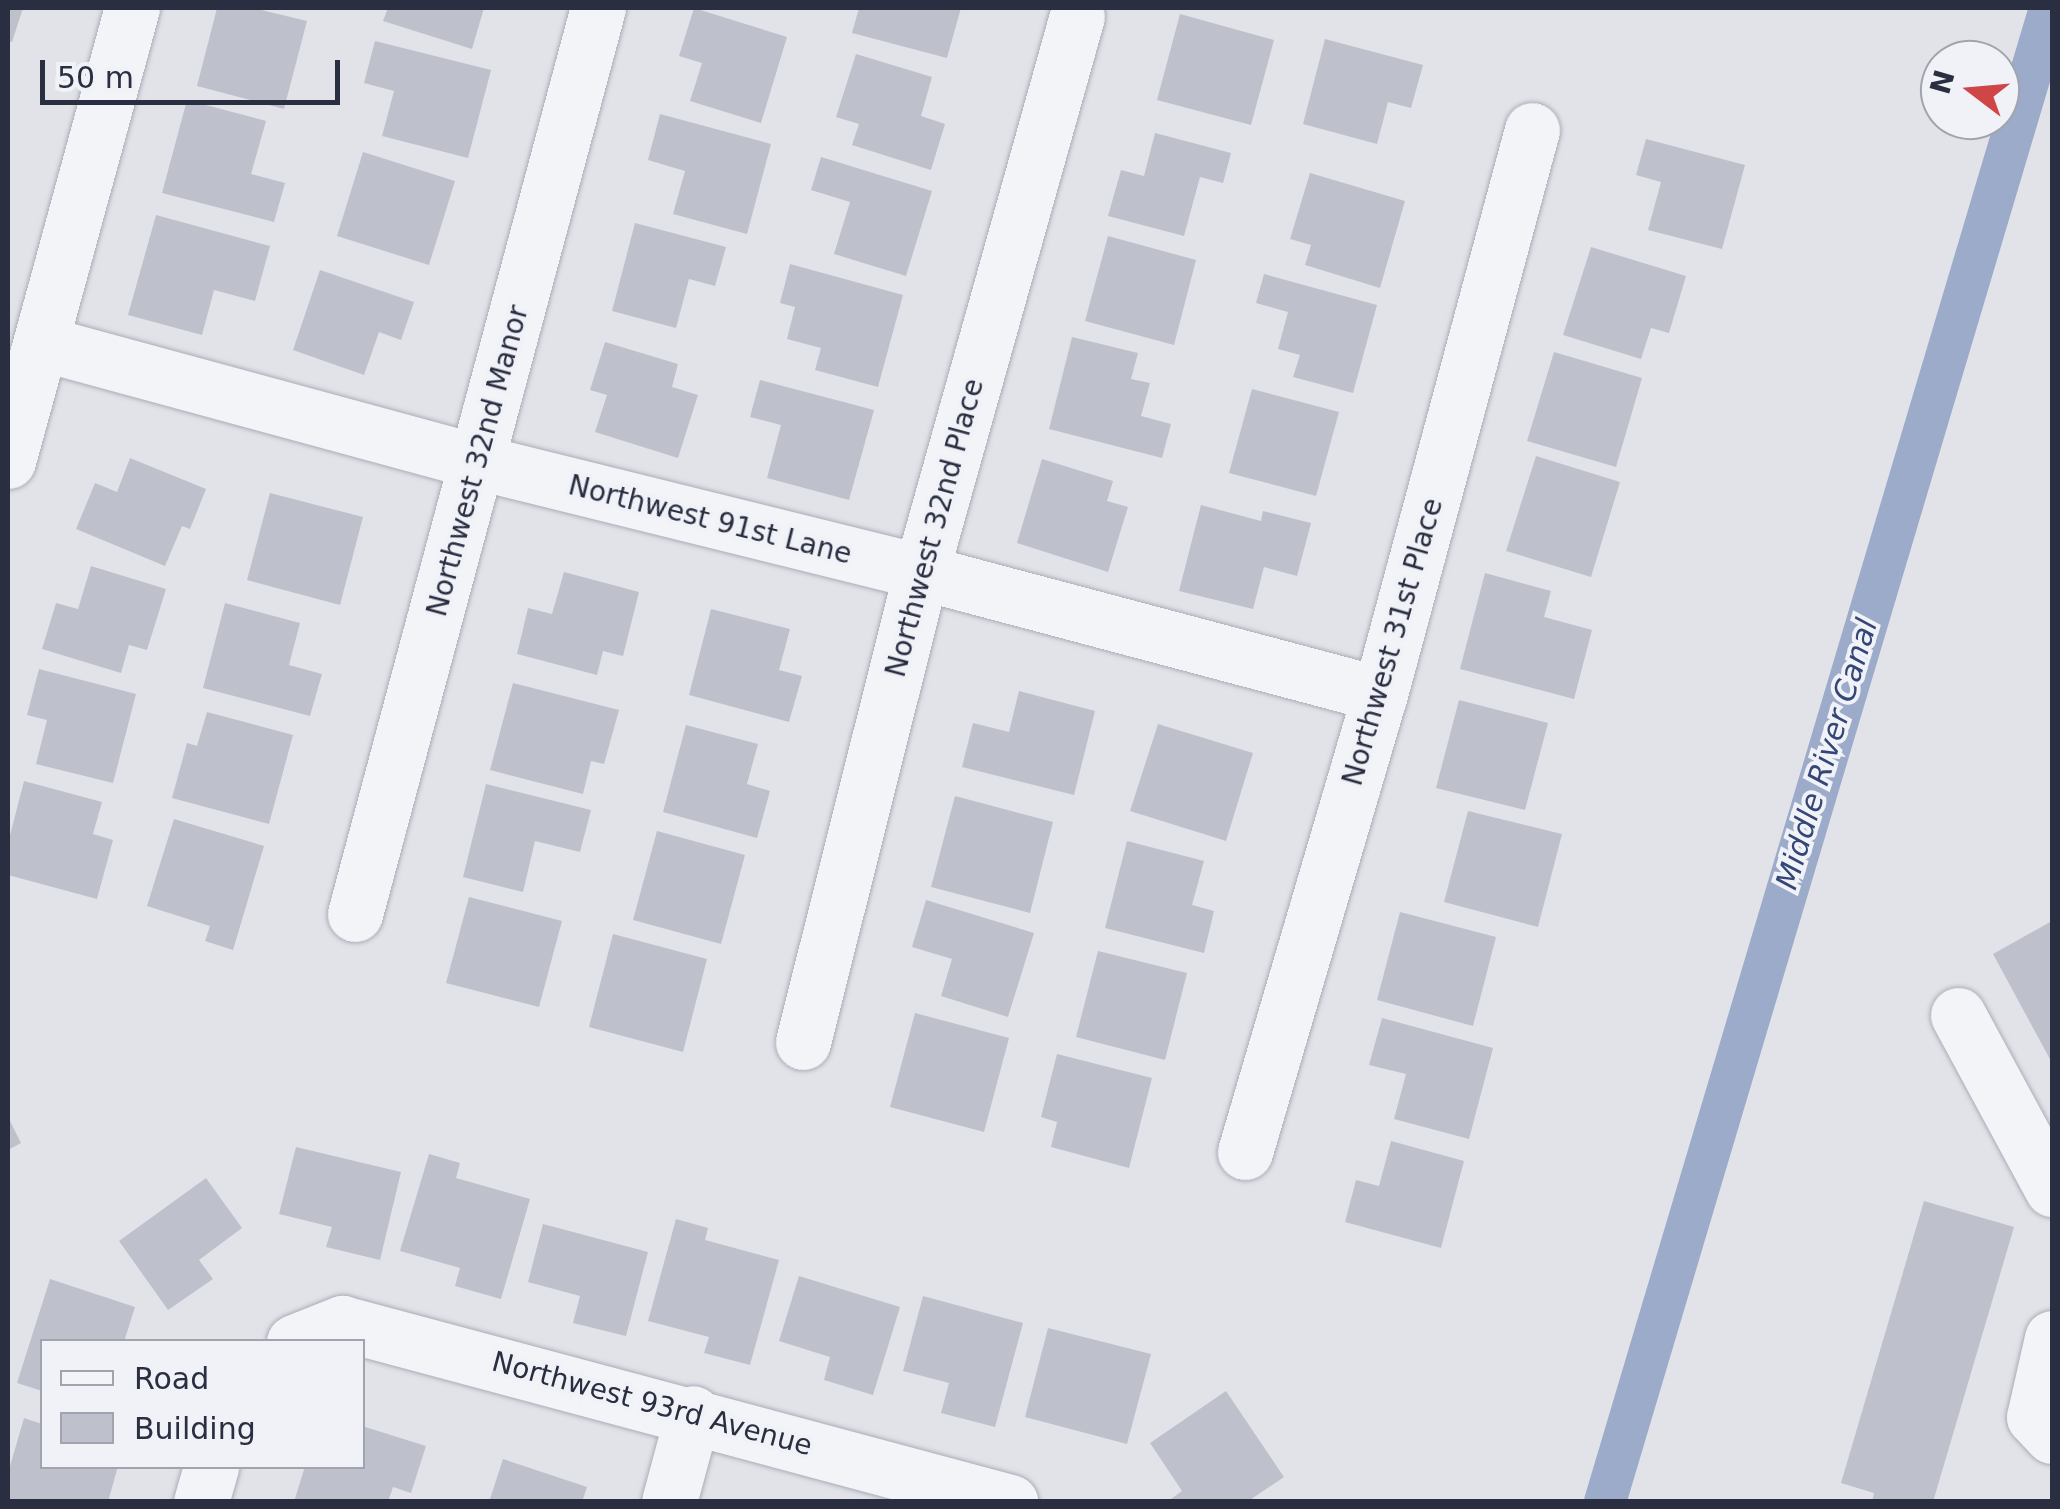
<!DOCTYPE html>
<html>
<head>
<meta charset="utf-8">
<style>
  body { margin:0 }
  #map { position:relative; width:2060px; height:1509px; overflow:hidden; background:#e1e3e9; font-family:"DejaVu Sans",sans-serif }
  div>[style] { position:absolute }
  .canal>* { height:42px; margin:-21px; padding:0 21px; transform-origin:21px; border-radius:21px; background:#9cabc9 }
  .building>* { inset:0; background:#bec1cc }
  .roads { filter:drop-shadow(0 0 2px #aaadb7) drop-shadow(0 0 2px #aaadb7) }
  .minor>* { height:55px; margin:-27.5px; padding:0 27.5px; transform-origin:27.5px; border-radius:27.5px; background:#f3f4f8 }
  span { translate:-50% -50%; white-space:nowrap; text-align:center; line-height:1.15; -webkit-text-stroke:8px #f0f2f7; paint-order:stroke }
  .street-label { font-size:28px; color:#292e41 }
  .water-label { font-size:30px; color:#334675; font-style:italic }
  .frame { position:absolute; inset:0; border:10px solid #292e41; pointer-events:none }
  .legend { position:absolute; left:40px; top:1339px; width:325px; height:130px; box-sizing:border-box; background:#f0f2f7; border:2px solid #a0a4ae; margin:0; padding:12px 18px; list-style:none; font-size:30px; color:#292e41 }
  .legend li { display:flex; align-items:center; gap:20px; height:50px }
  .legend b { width:50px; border:2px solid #a0a4ae }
  .north { position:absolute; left:1920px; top:40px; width:100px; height:100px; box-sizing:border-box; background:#f0f2f7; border:2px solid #a0a4ae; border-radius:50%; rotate:286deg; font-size:28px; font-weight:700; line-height:40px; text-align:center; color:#292e41 }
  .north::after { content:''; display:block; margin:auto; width:35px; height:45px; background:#ce4746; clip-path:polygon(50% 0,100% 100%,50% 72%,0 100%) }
  .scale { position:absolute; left:40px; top:60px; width:300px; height:45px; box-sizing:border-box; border:5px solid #292e41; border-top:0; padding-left:12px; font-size:30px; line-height:35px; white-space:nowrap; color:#292e41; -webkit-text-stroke:8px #f0f2f7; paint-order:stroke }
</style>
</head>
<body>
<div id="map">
  <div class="canal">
    <i style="left:1605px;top:1502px;width:1559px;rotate:-73.41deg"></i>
  </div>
  <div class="building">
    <i style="clip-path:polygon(8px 8px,23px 8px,12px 42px,8px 41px)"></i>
    <i style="clip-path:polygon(217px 8px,253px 8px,307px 21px,284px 109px,197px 86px)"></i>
    <i style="clip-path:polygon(388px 8px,484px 8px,472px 49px,383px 21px)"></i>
    <i style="clip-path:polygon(694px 8px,787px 37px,761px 123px,690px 101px,702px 63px,679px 56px)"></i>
    <i style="clip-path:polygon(859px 8px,961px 8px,947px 58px,852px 33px)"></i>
    <i style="clip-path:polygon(1180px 14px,1274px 40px,1251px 125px,1157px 100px)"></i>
    <i style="clip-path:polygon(1325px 39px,1423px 65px,1411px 108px,1388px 102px,1377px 144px,1303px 124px)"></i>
    <i style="clip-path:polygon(375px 41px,491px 70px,468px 158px,382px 136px,394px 91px,364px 83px)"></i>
    <i style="clip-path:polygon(856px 54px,932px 77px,921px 116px,945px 124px,931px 170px,852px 145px,859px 124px,836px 117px)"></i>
    <i style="clip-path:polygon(187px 100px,266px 121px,251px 174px,285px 183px,274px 222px,162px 193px)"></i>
    <i style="clip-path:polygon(660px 114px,771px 144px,747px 234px,673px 214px,685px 171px,648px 160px)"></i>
    <i style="clip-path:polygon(1155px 133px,1231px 153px,1223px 183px,1200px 177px,1184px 236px,1108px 216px,1121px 170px,1144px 176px)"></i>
    <i style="clip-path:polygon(1646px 139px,1745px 165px,1722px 249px,1648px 230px,1661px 182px,1636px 175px)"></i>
    <i style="clip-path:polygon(363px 152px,455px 181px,429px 265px,337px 236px)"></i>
    <i style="clip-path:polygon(821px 157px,932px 191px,906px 276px,834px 254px,850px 202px,811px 190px)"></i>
    <i style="clip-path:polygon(1310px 173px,1405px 201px,1380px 288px,1305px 265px,1311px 245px,1290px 239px)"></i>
    <i style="clip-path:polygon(156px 215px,270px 246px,255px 301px,214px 290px,202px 335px,128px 315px)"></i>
    <i style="clip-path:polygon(635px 223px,726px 247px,715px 286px,689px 279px,676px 328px,612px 311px)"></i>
    <i style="clip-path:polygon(1108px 236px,1196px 260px,1174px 345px,1085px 321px)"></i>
    <i style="clip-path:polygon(1591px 247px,1686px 276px,1669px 333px,1651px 328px,1641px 359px,1563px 335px)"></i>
    <i style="clip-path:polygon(790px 264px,903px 295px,878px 387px,815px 370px,821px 348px,787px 339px,795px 307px,780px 303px)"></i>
    <i style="clip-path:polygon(320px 270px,414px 302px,401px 340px,379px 332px,364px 375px,293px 350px)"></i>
    <i style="clip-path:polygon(1264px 274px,1377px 305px,1353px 393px,1293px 377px,1300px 355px,1278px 349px,1288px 312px,1256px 303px)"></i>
    <i style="clip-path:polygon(1072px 337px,1138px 353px,1131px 379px,1150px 383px,1141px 416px,1171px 424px,1162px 458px,1049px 429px)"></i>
    <i style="clip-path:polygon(605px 342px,678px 364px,672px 387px,698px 395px,678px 458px,595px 432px,607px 395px,590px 390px)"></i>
    <i style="clip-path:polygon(1554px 352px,1642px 378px,1616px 467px,1527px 441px)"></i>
    <i style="clip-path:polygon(760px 380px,874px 410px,849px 500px,767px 478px,781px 425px,750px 417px)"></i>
    <i style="clip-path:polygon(1252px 389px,1339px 412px,1316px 496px,1229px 473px)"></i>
    <i style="clip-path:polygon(1536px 456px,1620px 482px,1591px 577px,1506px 551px)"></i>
    <i style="clip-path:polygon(130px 458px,206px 489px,190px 529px,182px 526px,165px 566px,76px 529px,95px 483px,117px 492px)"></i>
    <i style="clip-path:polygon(1042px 459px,1113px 481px,1107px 501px,1128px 507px,1108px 572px,1017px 543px)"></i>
    <i style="clip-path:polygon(270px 493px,363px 517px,340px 605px,247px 580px)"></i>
    <i style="clip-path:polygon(1201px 505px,1261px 521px,1263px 511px,1311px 523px,1297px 576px,1264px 567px,1253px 609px,1179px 591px)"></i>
    <i style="clip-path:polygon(91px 566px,166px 589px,147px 650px,129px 645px,121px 673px,42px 649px,56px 603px,78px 609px)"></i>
    <i style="clip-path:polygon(564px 572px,639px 592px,623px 656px,603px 651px,597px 675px,517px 654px,528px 608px,552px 614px)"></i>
    <i style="clip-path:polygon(1485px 573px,1551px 591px,1544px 617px,1592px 630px,1574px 699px,1460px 669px)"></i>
    <i style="clip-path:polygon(225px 603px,300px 623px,289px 665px,322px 674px,310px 716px,203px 688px)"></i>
    <i style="clip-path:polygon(711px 609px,790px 629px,779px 670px,802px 676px,789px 722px,689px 695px)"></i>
    <i style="clip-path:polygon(39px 669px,136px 694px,113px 783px,36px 764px,47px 720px,27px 715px)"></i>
    <i style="clip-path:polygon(513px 683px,619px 710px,604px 764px,591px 761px,583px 794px,490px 770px)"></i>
    <i style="clip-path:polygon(1019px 691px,1095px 711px,1074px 795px,962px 767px,973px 723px,1009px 732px)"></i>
    <i style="clip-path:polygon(1459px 700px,1548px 723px,1525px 810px,1436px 788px)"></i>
    <i style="clip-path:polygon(207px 712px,293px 735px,269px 824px,172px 798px,187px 743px,197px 746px)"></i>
    <i style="clip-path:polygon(1158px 724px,1253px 753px,1226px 841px,1130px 811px)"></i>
    <i style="clip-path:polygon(686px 725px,758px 744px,747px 784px,770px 791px,757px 838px,663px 812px)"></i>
    <i style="clip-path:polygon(24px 781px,102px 802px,93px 834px,113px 840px,97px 899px,8px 875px,8px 843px)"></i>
    <i style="clip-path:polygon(486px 784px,591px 810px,580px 852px,535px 841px,523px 892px,463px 877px)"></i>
    <i style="clip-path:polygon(955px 796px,1053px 822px,1030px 913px,931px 887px)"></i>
    <i style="clip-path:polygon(1468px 811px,1562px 834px,1538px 927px,1444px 902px)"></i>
    <i style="clip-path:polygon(174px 819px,264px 846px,233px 950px,205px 941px,210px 926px,147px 906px)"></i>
    <i style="clip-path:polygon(657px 831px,745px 855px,721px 944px,633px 920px)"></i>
    <i style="clip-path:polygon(1127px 841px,1204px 861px,1192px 905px,1214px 911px,1204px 953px,1105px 928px)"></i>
    <i style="clip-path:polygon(469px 897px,562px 921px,539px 1007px,446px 983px)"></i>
    <i style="clip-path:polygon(926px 900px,1034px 933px,1008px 1017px,941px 996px,952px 959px,912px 947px)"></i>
    <i style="clip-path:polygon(1400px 912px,1496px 937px,1473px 1026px,1377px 1000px)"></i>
    <i style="clip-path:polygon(2052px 921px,2052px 1063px,1993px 954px)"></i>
    <i style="clip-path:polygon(613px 934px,707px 959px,683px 1052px,589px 1027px)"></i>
    <i style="clip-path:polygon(1098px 951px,1187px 973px,1165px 1060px,1076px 1037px)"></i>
    <i style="clip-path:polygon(915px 1013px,1009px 1038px,984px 1132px,890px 1107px)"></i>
    <i style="clip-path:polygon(1382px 1018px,1493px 1048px,1469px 1139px,1394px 1119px,1406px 1074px,1369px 1065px)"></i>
    <i style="clip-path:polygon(1057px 1054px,1152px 1078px,1129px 1168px,1051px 1147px,1057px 1122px,1041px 1117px)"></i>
    <i style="clip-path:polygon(8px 1117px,21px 1143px,8px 1150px)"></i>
    <i style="clip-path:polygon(1391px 1141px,1464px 1161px,1441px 1248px,1345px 1222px,1356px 1180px,1379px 1186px)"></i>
    <i style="clip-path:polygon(296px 1147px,401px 1172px,380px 1260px,326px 1247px,332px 1227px,279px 1214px)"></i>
    <i style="clip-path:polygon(429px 1154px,460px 1163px,456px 1178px,530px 1199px,501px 1299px,455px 1286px,460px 1268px,400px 1251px)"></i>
    <i style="clip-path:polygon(206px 1178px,242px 1228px,199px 1260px,213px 1279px,168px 1310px,119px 1241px)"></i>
    <i style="clip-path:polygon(1924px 1201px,2014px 1227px,1933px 1502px,1872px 1502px,1874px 1493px,1841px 1483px)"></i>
    <i style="clip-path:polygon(676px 1219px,708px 1228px,705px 1240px,779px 1260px,750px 1365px,704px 1353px,709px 1337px,648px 1321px)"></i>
    <i style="clip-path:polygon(543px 1224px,648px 1252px,626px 1336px,573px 1323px,580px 1296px,528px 1282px)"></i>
    <i style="clip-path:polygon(799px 1276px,900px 1307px,873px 1395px,824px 1380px,830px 1357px,779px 1341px)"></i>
    <i style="clip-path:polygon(50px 1279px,135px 1307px,124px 1342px,42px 1342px,42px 1391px,17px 1383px)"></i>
    <i style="clip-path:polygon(923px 1296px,1023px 1323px,995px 1427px,941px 1413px,949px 1383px,903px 1371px)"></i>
    <i style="clip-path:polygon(1048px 1328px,1151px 1354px,1127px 1444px,1025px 1417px)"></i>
    <i style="clip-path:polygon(1226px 1391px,1284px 1477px,1247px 1502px,1167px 1502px,1182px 1491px,1150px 1443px)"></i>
    <i style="clip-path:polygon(24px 1418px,42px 1424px,42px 1466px,118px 1466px,108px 1502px,8px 1502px,8px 1473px)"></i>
    <i style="clip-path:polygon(362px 1426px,426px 1446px,411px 1493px,393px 1487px,388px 1502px,294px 1502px,305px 1466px,362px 1466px)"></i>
    <i style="clip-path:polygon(503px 1459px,587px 1487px,582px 1502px,489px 1502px)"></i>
  </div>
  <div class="roads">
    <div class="minor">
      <i style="left:41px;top:343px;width:453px;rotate:15.2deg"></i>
      <i style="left:478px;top:462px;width:456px;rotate:13.9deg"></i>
      <i style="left:921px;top:572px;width:475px;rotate:14.9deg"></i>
      <i style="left:8px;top:461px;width:470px;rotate:-74.7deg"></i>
      <i style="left:355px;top:914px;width:938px;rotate:-74.99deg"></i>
      <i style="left:1958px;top:1015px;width:198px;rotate:61.6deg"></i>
      <i style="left:803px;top:1042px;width:485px;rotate:-75.9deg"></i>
      <i style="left:921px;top:572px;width:577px;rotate:-74.33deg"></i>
      <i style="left:1245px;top:1152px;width:477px;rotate:-73.6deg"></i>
      <i style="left:1380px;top:694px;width:584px;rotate:-74.92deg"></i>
      <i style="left:2052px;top:1338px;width:81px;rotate:102.8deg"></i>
      <i style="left:2034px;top:1417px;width:26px;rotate:47deg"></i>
      <i style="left:294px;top:1342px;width:52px;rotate:-21.6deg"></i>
      <i style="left:342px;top:1323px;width:692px;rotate:15deg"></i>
      <i style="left:201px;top:1502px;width:37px;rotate:-74deg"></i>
      <i style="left:669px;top:1502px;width:92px;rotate:-74.9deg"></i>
    </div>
  </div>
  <div class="street-label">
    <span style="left:478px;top:461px;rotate:-75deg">Northwest 32nd Manor</span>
    <span style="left:710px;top:520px;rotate:14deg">Northwest 91st Lane</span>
    <span style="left:935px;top:528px;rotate:-75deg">Northwest 32nd Place</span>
    <span style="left:1393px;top:642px;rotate:-74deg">Northwest 31st Place</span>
    <span style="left:652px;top:1404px;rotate:15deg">Northwest 93rd Avenue</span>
  </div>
  <div class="water-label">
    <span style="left:1827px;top:754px;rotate:-73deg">Middle River Canal</span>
  </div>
  <div class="frame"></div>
  <ul class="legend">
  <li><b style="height:12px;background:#f3f4f8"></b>Road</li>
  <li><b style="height:28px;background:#bec1cc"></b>Building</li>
  </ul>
  <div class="north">N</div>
  <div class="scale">50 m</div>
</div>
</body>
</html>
